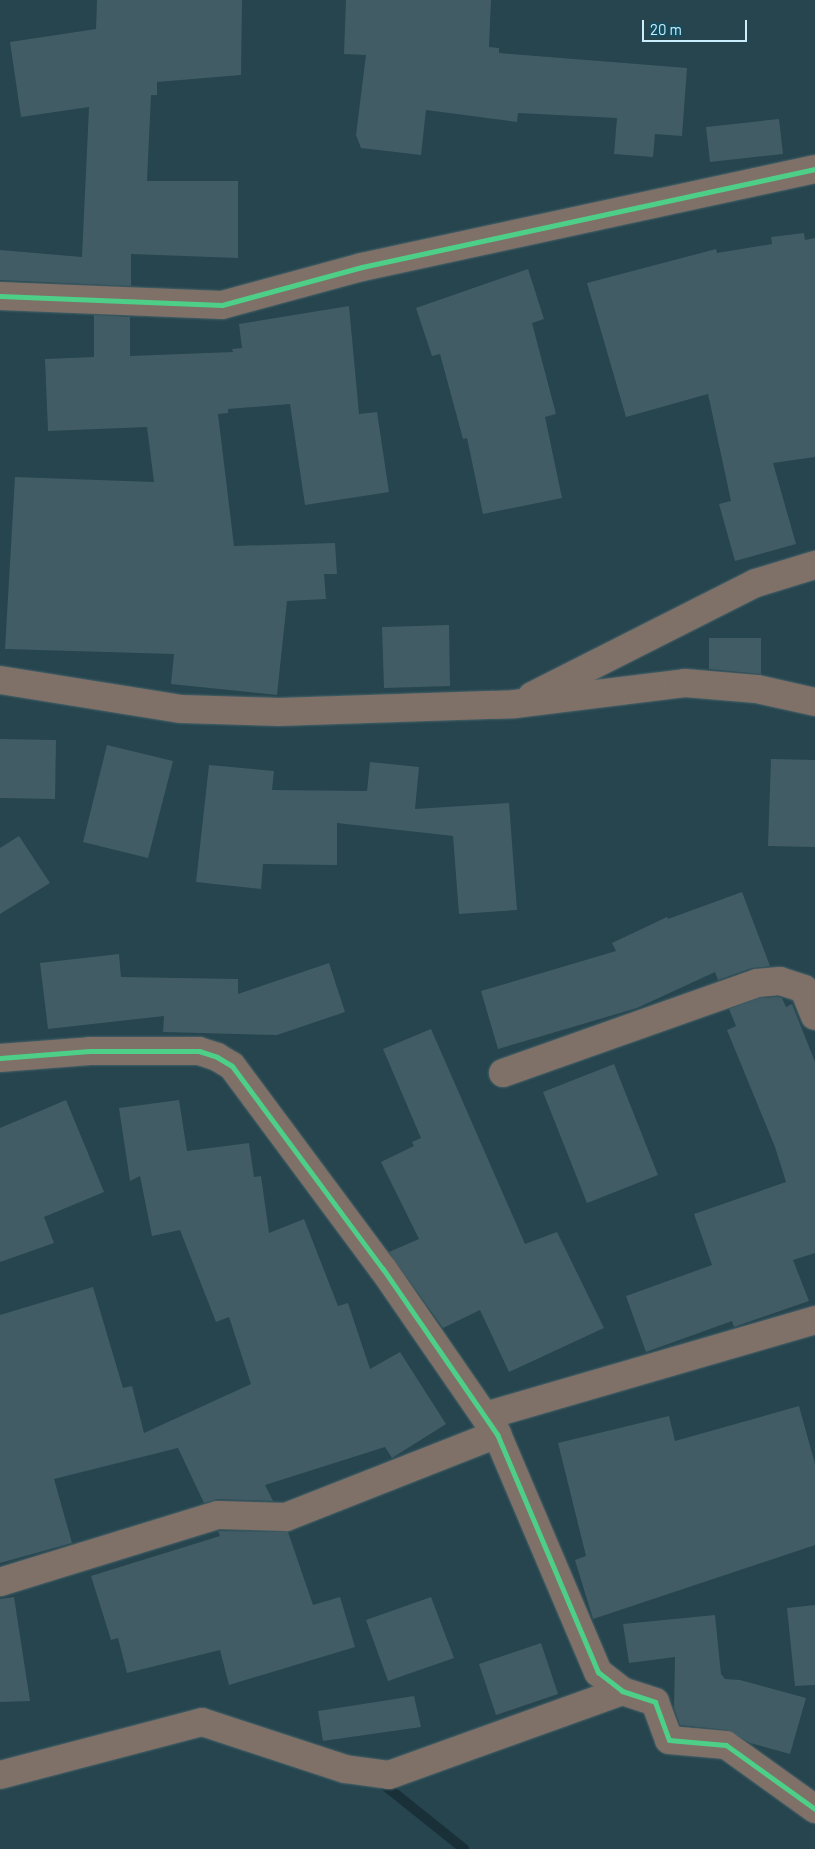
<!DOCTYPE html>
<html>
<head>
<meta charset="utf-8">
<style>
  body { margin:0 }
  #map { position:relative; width:815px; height:1849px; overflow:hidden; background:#26454e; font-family:Barlow,sans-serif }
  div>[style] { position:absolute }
  .stream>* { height:10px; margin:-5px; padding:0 5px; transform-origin:5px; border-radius:5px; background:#1a3038 }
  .building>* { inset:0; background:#415c65 }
  .roads { filter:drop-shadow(0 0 1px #47626a) drop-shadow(0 0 1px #47626a) }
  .street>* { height:28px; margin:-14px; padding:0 14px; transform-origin:14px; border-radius:14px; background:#7f7068 }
  .cycleway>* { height:5px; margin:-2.5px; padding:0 2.5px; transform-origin:2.5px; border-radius:2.5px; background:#4dcf88 }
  span { translate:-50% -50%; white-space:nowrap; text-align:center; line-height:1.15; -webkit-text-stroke:4.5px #144d60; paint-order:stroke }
  .scale { position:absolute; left:642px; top:20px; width:105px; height:22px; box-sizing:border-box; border:2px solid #cbeefc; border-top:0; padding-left:6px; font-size:15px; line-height:18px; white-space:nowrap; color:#cbeefc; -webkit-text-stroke:4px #144d60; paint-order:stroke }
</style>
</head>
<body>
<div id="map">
  <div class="stream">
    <i style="left:383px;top:1784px;width:104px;rotate:38.7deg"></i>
  </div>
  <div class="building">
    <i style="clip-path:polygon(97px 0,242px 0,241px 75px,157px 82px,157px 95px,151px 95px,147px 181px,238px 181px,238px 258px,131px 254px,131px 286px,0 280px,0 250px,82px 257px,89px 107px,21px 117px,10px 42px,96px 29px)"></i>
    <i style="clip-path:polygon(346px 0,491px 0,489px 47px,499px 48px,499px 53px,687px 68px,682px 136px,655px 134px,653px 157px,614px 154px,617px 118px,518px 113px,517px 122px,426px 110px,421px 155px,361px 148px,356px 135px,366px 55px,344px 54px)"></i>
    <i style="clip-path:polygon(779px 119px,783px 154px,710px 162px,706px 127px)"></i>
    <i style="clip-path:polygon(804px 233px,805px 240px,815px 238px,815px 457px,773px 463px,796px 544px,735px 561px,719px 504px,731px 501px,708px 394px,626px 417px,587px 283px,716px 249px,717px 253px,772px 244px,771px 237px)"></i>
    <i style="clip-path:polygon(528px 269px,544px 319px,532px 323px,556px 414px,545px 417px,562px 498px,483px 514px,467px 438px,463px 439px,440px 354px,432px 356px,416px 308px)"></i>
    <i style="clip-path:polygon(349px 306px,359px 414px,377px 412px,389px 492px,305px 505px,290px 404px,228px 409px,228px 413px,218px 414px,234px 546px,335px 543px,337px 574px,324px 574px,326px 599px,287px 601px,277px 695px,171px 684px,174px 654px,5px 649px,15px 477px,154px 482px,147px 427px,48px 431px,45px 359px,94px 357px,94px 315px,130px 317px,130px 356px,233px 352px,232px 349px,242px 348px,239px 324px)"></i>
    <i style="clip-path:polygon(449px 625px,450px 686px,384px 688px,382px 627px)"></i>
    <i style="clip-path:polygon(709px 638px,761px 638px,761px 674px,709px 669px)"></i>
    <i style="clip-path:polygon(0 739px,56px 740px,55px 799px,0 798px)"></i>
    <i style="clip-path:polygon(107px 745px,173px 761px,148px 858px,83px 842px)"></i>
    <i style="clip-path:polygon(771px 759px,815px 760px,815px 847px,768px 846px)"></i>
    <i style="clip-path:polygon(370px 762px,419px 767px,415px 809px,509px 803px,517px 910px,459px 914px,453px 836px,337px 823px,337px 865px,263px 864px,261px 889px,196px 882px,209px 765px,274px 771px,272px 790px,367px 791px)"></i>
    <i style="clip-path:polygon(19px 836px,50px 883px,0 914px,0 848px)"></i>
    <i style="clip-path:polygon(742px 892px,770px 966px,752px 968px,718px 980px,715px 972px,637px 1008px,498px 1049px,481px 991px,616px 951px,612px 943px,667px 917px,668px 919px)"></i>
    <i style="clip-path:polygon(119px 954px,121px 977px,238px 979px,238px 994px,329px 963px,345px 1012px,277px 1035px,163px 1032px,164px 1016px,48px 1029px,40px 963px)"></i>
    <i style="clip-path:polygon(778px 997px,782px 998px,786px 1007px,792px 1004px,815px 1062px,815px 1253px,793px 1260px,809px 1301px,734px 1327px,732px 1321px,646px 1352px,626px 1296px,712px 1265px,694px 1214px,786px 1182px,775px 1147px,727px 1030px,736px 1026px,729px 1009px,760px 998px)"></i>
    <i style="clip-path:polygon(431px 1029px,525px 1244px,557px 1232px,604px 1328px,509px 1372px,480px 1310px,443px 1328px,389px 1252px,419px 1239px,381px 1162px,414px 1146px,412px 1142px,421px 1138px,383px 1049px)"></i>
    <i style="clip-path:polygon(614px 1064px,658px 1175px,587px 1203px,543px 1092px)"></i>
    <i style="clip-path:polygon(66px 1100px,104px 1192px,44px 1217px,54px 1243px,0 1262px,0 1128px)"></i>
    <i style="clip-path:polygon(179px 1100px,187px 1151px,249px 1143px,254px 1177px,261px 1176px,269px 1233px,304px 1219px,338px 1306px,348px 1303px,370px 1369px,400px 1352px,446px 1424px,392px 1458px,385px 1447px,265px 1485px,273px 1501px,218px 1499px,204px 1503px,178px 1448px,54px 1479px,72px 1543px,0 1563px,0 1315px,93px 1287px,123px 1388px,132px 1386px,144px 1433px,251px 1384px,229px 1317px,216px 1322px,180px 1230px,152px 1236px,140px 1176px,130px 1181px,119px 1108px)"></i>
    <i style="clip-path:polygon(799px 1406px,815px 1464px,815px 1545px,593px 1619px,575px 1560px,586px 1556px,558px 1443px,669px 1416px,675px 1441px)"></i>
    <i style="clip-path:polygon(218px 1531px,288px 1532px,313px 1605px,340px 1597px,355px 1647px,229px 1685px,220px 1650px,127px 1673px,118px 1638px,111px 1640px,91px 1576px,220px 1536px)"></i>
    <i style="clip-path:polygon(14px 1597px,30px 1701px,0 1702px,0 1599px)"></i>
    <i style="clip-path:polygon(431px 1597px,454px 1658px,388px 1681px,366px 1620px)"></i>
    <i style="clip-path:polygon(815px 1605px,815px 1685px,795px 1686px,787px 1608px)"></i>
    <i style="clip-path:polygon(715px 1615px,721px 1674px,725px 1679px,740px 1680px,806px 1698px,790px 1754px,750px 1743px,728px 1730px,680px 1725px,674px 1708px,675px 1657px,629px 1663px,623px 1624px)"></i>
    <i style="clip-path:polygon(541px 1643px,558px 1694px,496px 1715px,479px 1664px)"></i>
    <i style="clip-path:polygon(414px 1696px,421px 1727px,323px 1741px,318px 1711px)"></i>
  </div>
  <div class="roads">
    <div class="street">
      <i style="left:0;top:296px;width:222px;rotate:2.3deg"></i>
      <i style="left:222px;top:305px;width:145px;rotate:-15.2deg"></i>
      <i style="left:362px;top:267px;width:463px;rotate:-12.2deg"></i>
      <i style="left:0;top:680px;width:184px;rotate:9.1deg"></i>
      <i style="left:182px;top:709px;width:97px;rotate:1.8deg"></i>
      <i style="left:279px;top:712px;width:236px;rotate:-1.9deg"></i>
      <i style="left:515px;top:704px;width:171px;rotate:-7deg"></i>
      <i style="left:685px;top:683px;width:72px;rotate:4.8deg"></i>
      <i style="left:757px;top:689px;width:59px;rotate:12.6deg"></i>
      <i style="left:532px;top:696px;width:251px;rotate:-26.8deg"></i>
      <i style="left:756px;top:583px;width:62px;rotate:-17deg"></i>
      <i style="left:0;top:1058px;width:90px;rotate:-4.4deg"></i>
      <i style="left:90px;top:1051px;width:109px"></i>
      <i style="left:199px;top:1051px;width:19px;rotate:18deg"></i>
      <i style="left:217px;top:1057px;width:17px;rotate:31deg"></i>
      <i style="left:232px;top:1066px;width:253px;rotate:53.4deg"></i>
      <i style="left:383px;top:1269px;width:201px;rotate:55.4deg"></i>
      <i style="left:497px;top:1434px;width:259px;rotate:67deg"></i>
      <i style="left:598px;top:1672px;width:31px;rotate:38deg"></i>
      <i style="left:622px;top:1691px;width:35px;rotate:18deg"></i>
      <i style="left:655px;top:1702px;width:40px;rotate:69.8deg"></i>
      <i style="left:669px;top:1740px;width:57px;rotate:5deg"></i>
      <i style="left:726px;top:1745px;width:110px;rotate:35.7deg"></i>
      <i style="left:503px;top:1073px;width:269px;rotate:-19.5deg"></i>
      <i style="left:757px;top:983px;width:23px;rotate:-5deg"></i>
      <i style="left:780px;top:981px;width:25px;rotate:18deg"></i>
      <i style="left:804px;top:989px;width:29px;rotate:68deg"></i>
      <i style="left:485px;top:1416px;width:344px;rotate:-16.2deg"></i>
      <i style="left:0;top:1582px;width:228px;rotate:-17.1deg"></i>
      <i style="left:218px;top:1515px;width:68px;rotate:1.7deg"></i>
      <i style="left:286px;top:1517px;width:227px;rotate:-21.5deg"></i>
      <i style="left:0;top:1775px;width:209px;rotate:-14.7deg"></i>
      <i style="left:202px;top:1722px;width:151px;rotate:18.2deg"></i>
      <i style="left:345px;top:1769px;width:44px;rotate:7.8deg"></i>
      <i style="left:389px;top:1775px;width:248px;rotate:-19.8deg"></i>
    </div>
  </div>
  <div class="cycleway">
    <i style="left:0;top:296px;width:222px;rotate:2.3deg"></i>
    <i style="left:222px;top:305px;width:145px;rotate:-15.2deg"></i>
    <i style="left:362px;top:267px;width:463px;rotate:-12.2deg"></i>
    <i style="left:0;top:1058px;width:90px;rotate:-4.4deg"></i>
    <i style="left:90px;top:1051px;width:109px"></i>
    <i style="left:199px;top:1051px;width:19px;rotate:18deg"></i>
    <i style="left:217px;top:1057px;width:17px;rotate:31deg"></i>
    <i style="left:232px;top:1066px;width:253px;rotate:53.4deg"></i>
    <i style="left:383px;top:1269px;width:201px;rotate:55.4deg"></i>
    <i style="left:497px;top:1434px;width:259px;rotate:67deg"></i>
    <i style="left:598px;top:1672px;width:31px;rotate:38deg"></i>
    <i style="left:622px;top:1691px;width:35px;rotate:18deg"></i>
    <i style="left:655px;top:1702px;width:40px;rotate:69.8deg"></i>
    <i style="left:669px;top:1740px;width:57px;rotate:5deg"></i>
    <i style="left:726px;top:1745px;width:110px;rotate:35.7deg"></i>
  </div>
  <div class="scale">20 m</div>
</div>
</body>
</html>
